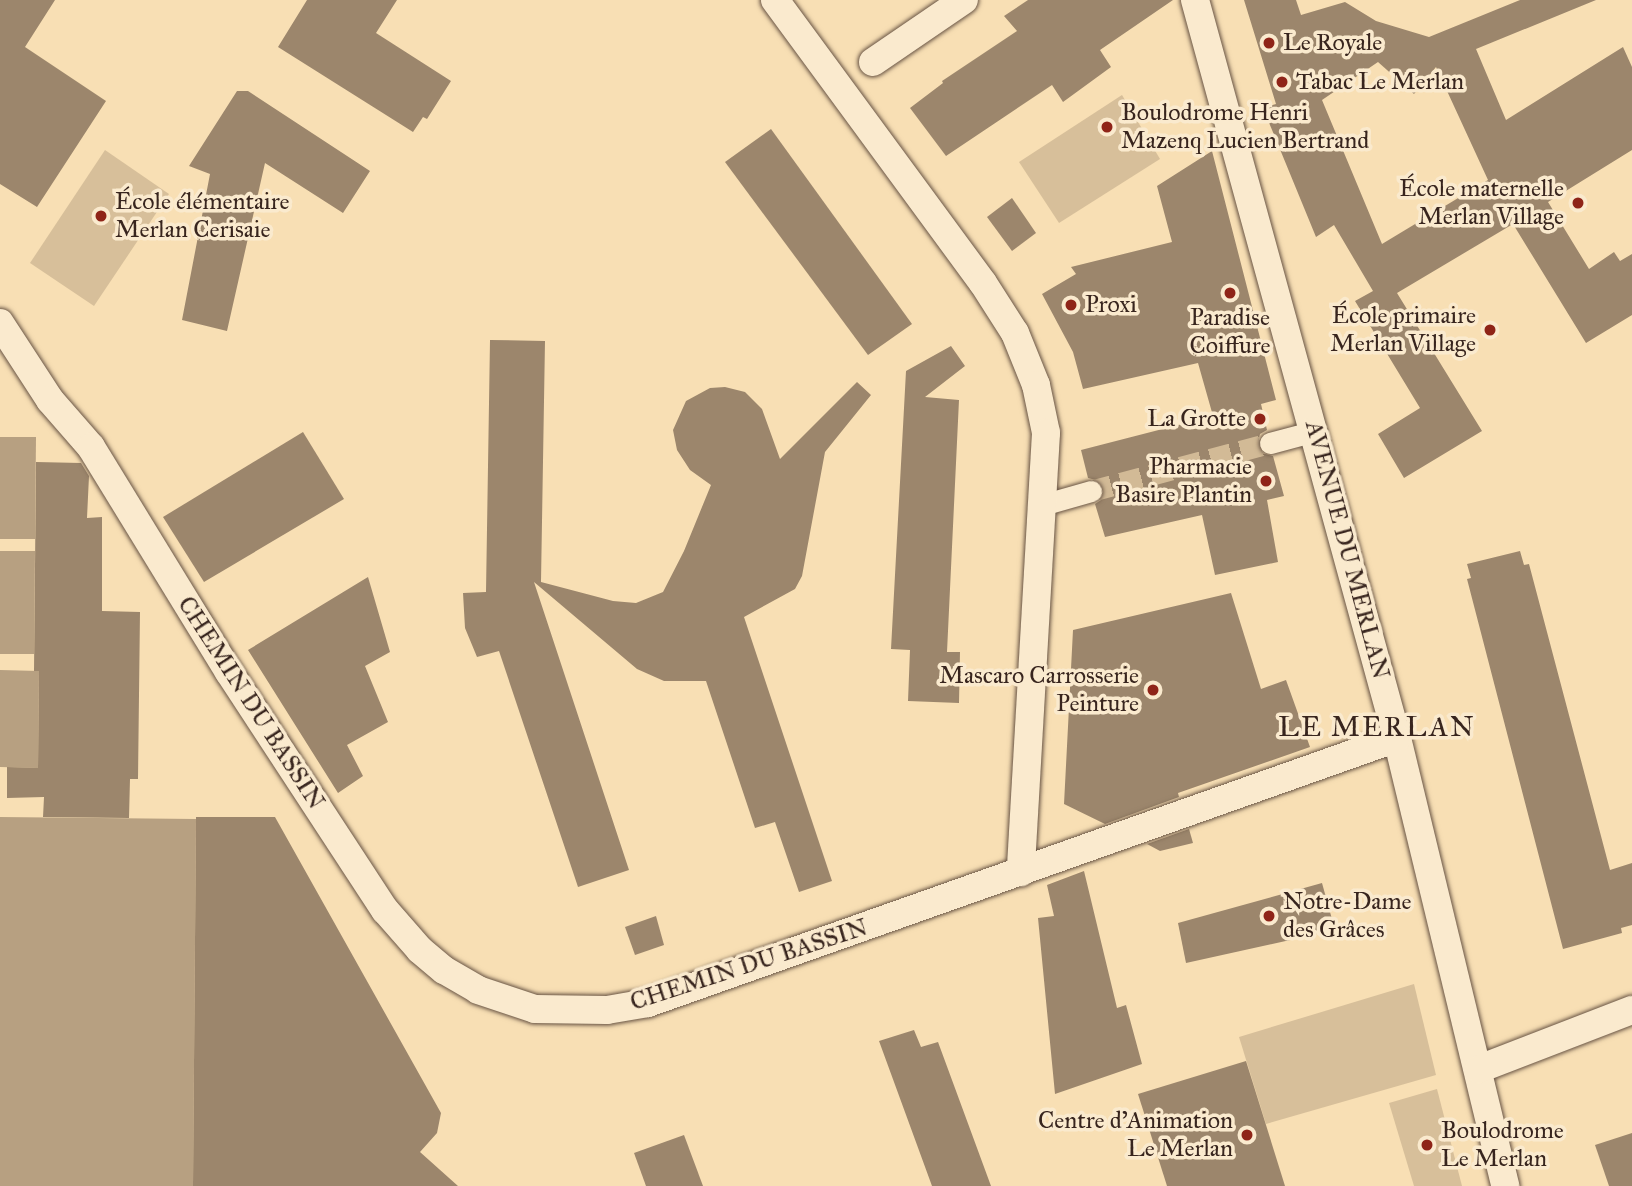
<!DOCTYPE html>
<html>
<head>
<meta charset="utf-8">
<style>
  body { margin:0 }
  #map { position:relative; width:1632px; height:1186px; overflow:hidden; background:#f8dfb4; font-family:"IM FELL Great Primer",serif }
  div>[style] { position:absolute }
  .green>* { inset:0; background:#d7bf9a }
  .water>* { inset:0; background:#b7a081 }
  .building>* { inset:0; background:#9c866c }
  .pedestrian-tunnel>* { height:21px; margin-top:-10.5px; transform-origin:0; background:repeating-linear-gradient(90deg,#d2ba96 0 21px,transparent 0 31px) }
  .roads { filter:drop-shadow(0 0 2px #685444) drop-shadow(0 0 2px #685444) }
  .pedestrian>* { height:21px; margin:-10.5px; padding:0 10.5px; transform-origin:10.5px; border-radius:10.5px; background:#faeace }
  .minor>* { height:28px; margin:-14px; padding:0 14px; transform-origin:14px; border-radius:14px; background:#faeace }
  .dots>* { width:19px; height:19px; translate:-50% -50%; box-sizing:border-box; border:4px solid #faeace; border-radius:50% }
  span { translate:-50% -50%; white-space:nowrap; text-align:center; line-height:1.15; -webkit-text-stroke:7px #faeace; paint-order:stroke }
  .poi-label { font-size:24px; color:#38251e }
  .left { translate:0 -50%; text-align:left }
  .right { translate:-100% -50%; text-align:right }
  .street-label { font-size:24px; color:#38251e }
  .quarter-label { font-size:28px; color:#38251e; letter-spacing:2px }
</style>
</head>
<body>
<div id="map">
  <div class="green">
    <i style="clip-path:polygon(1122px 95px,1160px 159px,1059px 223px,1019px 162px)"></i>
    <i style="clip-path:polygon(105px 150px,169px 194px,94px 306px,30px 263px)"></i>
    <i style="clip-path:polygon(1414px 984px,1436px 1075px,1266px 1124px,1239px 1037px)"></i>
    <i style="clip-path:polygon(1437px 1089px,1462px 1186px,1414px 1186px,1389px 1103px)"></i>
  </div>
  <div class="water">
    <i style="clip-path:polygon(0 437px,36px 437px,35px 539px,0 539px)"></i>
    <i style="clip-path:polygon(0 551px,35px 551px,34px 654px,0 654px)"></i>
    <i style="clip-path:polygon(0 670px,39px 671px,38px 768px,0 767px)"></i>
    <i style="clip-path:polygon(0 817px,196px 819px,193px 1186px,0 1186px)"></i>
  </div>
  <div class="building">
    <i style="clip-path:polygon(0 0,55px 0,25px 47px,106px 101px,37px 207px,0 184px)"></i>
    <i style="clip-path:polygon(307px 0,397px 0,376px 33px,451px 81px,427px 119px,423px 117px,413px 132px,278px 47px)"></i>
    <i style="clip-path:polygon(1028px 0,1173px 0,1100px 50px,1111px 67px,1063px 102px,1052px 85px,946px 156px,910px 108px,943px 83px,942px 81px,1017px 31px,1004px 16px)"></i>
    <i style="clip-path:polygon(evenodd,1244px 0,1296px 0,1301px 15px,1345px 2px,1376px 21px,1429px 37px,1520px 0,1596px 0,1476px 49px,1506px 120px,1623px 47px,1632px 67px,1632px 150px,1548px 202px,1589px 269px,1614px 252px,1620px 261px,1632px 254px,1632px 315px,1586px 343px,1513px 224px,1397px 293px,1482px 431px,1404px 478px,1378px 434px,1420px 408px,1355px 301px,1373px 291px,1334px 225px,1316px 237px,1263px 108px,1276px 104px,1244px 0,1378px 62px,1414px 94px,1436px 67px,1488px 180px,1382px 244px,1322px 100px,1378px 62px)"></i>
    <i style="clip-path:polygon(237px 91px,248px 91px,370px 171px,343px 213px,265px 163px,227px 331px,182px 320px,210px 174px,189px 166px)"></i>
    <i style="clip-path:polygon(771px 129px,912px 324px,868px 355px,725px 162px)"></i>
    <i style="clip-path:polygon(1212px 151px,1276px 400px,1261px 404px,1267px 430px,1260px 434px,1257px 446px,1261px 453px,1273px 456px,1284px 496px,1267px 500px,1278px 562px,1215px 575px,1202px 515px,1105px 537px,1095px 504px,1101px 500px,1104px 488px,1100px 481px,1088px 478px,1081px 450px,1213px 416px,1198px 363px,1083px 389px,1073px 352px,1042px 294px,1076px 274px,1071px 267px,1172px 242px,1157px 186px)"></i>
    <i style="clip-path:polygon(1012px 198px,1036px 233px,1012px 251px,987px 217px)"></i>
    <i style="clip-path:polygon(490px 340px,545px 341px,541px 582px,613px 601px,636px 603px,663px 592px,684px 551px,711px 485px,690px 470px,677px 450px,673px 430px,686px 401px,710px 388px,725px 387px,745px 392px,762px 409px,780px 459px,857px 382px,871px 395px,825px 452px,802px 576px,795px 589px,744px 617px,832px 881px,799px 892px,775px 822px,755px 828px,706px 681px,664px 681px,637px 669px,534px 582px,629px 870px,578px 887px,499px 651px,477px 657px,465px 628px,463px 593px,486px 592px)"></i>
    <i style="clip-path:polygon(951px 346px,965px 366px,925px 397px,959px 400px,947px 652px,960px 652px,959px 703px,908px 701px,910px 650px,891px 649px,906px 371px)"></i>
    <i style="clip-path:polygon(303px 432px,344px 499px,204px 582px,163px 517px)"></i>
    <i style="clip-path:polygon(36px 462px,81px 463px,89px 476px,87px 518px,102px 517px,102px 611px,140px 612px,138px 779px,130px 779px,129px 818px,43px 817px,44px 797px,7px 798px,7px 767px,38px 768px,39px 671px,34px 671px)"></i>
    <i style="clip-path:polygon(1520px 551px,1524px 565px,1529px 564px,1610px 870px,1632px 863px,1632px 925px,1621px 928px,1622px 933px,1563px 949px,1467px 579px,1471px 578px,1467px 564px)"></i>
    <i style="clip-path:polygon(368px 577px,390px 652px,365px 666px,388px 722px,347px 745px,363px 776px,338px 793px,248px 650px)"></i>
    <i style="clip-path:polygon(1231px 593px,1261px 689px,1286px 680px,1310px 747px,1178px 793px,1179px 797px,1105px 824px,1064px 804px,1073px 630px)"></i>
    <i style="clip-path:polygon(196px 817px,275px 817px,441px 1113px,437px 1133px,420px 1152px,458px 1186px,193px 1186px)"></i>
    <i style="clip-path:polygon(1189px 829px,1193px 843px,1160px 851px,1147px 844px)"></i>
    <i style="clip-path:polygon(1084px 871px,1117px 1008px,1126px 1005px,1142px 1064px,1055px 1094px,1038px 918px,1054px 916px,1047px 885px)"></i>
    <i style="clip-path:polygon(1322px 883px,1335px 930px,1186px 963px,1178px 923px)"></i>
    <i style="clip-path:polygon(656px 916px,664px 945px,635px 955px,625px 927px)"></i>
    <i style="clip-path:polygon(914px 1030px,921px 1047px,938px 1042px,991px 1186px,932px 1186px,879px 1041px)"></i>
    <i style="clip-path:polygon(1246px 1061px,1285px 1186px,1167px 1186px,1138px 1094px)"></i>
    <i style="clip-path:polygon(1632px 1133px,1632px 1186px,1609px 1186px,1595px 1145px)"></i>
    <i style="clip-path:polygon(684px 1135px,703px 1186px,646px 1186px,634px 1153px)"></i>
  </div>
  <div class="pedestrian-tunnel">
    <i style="left:1091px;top:491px;width:185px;rotate:-15deg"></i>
  </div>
  <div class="roads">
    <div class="pedestrian">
      <i style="left:1270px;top:443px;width:47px;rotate:-14.9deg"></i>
      <i style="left:1042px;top:505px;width:51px;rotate:-15.9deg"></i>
    </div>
    <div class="minor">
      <i style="left:775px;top:0;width:351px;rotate:53.7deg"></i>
      <i style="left:983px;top:283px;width:59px;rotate:57.4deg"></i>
      <i style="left:1015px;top:333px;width:56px;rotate:68deg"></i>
      <i style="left:1036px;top:385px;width:49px;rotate:78.2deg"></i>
      <i style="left:1046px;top:433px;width:440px;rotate:93.3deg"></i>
      <i style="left:1195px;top:0;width:765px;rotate:74.69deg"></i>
      <i style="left:1397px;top:738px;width:461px;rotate:76.4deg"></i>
      <i style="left:873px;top:62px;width:110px;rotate:-34.3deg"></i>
      <i style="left:0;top:323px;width:92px;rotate:57deg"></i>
      <i style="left:50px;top:400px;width:62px;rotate:48.9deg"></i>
      <i style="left:91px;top:447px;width:264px;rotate:58.5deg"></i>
      <i style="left:229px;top:672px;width:285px;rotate:56.8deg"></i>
      <i style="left:385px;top:910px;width:53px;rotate:48.8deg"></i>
      <i style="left:420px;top:950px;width:31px;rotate:40deg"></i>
      <i style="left:444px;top:970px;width:39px;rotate:30deg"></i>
      <i style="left:478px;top:990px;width:60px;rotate:18.4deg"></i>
      <i style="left:535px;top:1009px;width:72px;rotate:0.8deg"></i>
      <i style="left:607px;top:1010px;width:42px;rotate:-9.7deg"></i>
      <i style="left:648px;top:1003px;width:794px;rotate:-19.48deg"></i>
      <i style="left:1479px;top:1069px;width:164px;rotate:-21.1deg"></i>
    </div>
  </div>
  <div class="dots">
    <i style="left:1269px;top:43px;background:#8f2418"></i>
    <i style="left:1282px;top:82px;background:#8f2418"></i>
    <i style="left:1107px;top:127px;background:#8f2418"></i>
    <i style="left:1578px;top:203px;background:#8f2418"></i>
    <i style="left:101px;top:216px;background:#8f2418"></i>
    <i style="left:1230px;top:293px;background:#8f2418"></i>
    <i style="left:1071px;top:305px;background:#8f2418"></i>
    <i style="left:1490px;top:330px;background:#8f2418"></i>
    <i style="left:1260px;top:419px;background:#8f2418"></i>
    <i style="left:1266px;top:481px;background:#8f2418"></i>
    <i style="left:1153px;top:690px;background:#8f2418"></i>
    <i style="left:1269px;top:916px;background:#8f2418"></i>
    <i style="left:1247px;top:1135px;background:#8f2418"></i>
    <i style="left:1427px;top:1145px;background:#8f2418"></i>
  </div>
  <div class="poi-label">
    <span class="left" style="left:1283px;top:43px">Le Royale</span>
    <span class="left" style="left:1296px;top:82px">Tabac Le Merlan</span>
    <span class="left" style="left:1121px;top:127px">Boulodrome Henri<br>Mazenq Lucien Bertrand</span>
    <span class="right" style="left:1564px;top:203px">École maternelle<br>Merlan Village</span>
    <span class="left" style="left:115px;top:216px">École élémentaire<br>Merlan Cerisaie</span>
    <span class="left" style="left:1085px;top:305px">Proxi</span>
    <span class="right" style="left:1476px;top:330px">École primaire<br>Merlan Village</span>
    <span style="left:1230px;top:332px">Paradise<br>Coiffure</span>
    <span class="right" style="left:1246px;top:419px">La Grotte</span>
    <span class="right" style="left:1252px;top:481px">Pharmacie<br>Basire Plantin</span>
    <span class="right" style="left:1139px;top:690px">Mascaro Carrosserie<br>Peinture</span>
    <span class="left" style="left:1283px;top:916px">Notre-Dame<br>des Grâces</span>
    <span class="right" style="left:1233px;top:1135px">Centre d'Animation<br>Le Merlan</span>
    <span class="left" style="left:1441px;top:1145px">Boulodrome<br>Le Merlan</span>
  </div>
  <div class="street-label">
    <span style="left:1347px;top:550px;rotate:75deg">AVENUE DU MERLAN</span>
    <span style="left:251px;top:703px;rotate:57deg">CHEMIN DU BASSIN</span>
    <span style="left:749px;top:965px;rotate:-18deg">CHEMIN DU BASSIN</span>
  </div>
  <div class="quarter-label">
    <span style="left:1377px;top:727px">LE MERLAN</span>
  </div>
</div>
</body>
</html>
